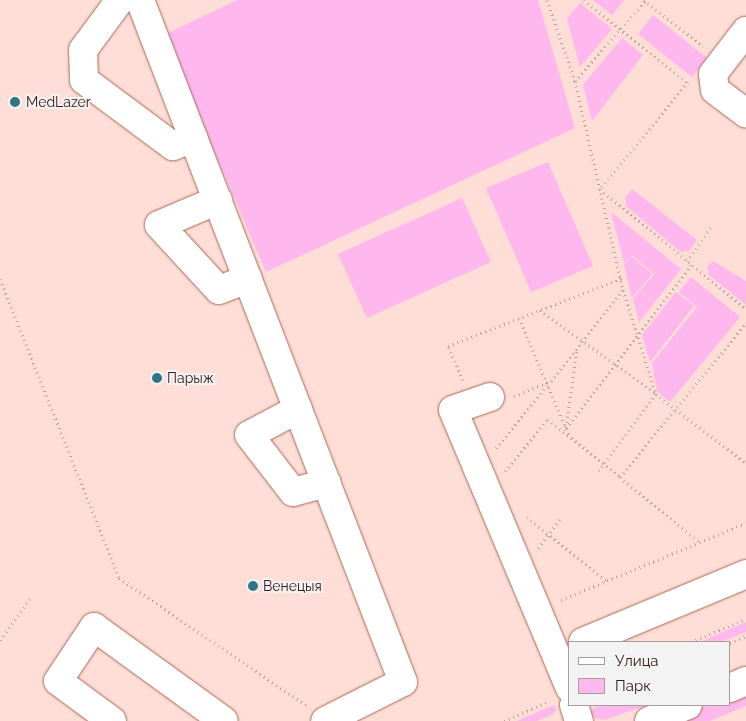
<!DOCTYPE html>
<html>
<head>
<meta charset="utf-8">
<style>
  body { margin:0 }
  #map { position:relative; width:746px; height:721px; overflow:hidden; background:#feded6; font-family:Raleway,sans-serif }
  div>[style] { position:absolute }
  .green>* { inset:0; background:#feb8ed }
  .path>* { height:3px; margin-top:-1.5px; transform-origin:0; background:repeating-linear-gradient(90deg,#c0a199 0 1px,transparent 0 5px) }
  .roads { filter:drop-shadow(0 0 1px #ab6755) drop-shadow(0 0 1px #ab6755) }
  .minor>* { height:28px; margin:-14px; padding:0 14px; transform-origin:14px; border-radius:14px; background:#fff }
  .dots>* { width:14px; height:14px; translate:-50% -50%; box-sizing:border-box; border:2px solid #f3f3f3; border-radius:50% }
  span { translate:-50% -50%; white-space:nowrap; text-align:center; line-height:1.15; -webkit-text-stroke:4px #f3f3f3; paint-order:stroke }
  .poi-label { font-size:14px; color:#351912 }
  .left { translate:0 -50%; text-align:left }
  .legend { position:absolute; left:568px; top:641px; width:162px; height:65px; box-sizing:border-box; background:#f3f3f3; border:1px solid #a79c99; margin:0; padding:6px 9px; list-style:none; font-size:15px; color:#351912 }
  .legend li { display:flex; align-items:center; gap:10px; height:25px }
  .legend b { width:25px; border:1px solid #a79c99 }
</style>
</head>
<body>
<div id="map">
  <div class="green">
    <i style="clip-path:polygon(237px 0,538px 0,575px 128px,266px 272px,164px 35px)"></i>
    <i style="clip-path:polygon(593px 0,624px 0,612px 15px)"></i>
    <i style="clip-path:polygon(580px 3px,612px 29px,580px 67px,567px 19px)"></i>
    <i style="clip-path:polygon(653px 15px,707px 58px,692px 77px,638px 34px)"></i>
    <i style="clip-path:polygon(622px 38px,643px 55px,592px 121px,583px 85px)"></i>
    <i style="clip-path:polygon(548px 162px,593px 266px,531px 292px,486px 188px)"></i>
    <i style="clip-path:polygon(632px 189px,697px 240px,689px 251px,681px 252px,627px 207px,625px 198px)"></i>
    <i style="clip-path:polygon(462px 198px,491px 262px,367px 318px,338px 254px)"></i>
    <i style="clip-path:polygon(611px 212px,681px 269px,639px 322px,633px 299px,654px 274px,632px 255px,624px 263px)"></i>
    <i style="clip-path:polygon(631px 256px,652px 274px,632px 298px,624px 265px)"></i>
    <i style="clip-path:polygon(713px 261px,746px 281px,746px 305px,709px 275px,707px 267px)"></i>
    <i style="clip-path:polygon(691px 277px,740px 317px,670px 402px,657px 391px,652px 363px,697px 307px,679px 292px)"></i>
    <i style="clip-path:polygon(676px 292px,694px 306px,650px 362px,642px 335px)"></i>
    <i style="clip-path:polygon(746px 622px,746px 632px,721px 642px,700px 642px)"></i>
    <i style="clip-path:polygon(746px 689px,746px 706px,710px 721px,670px 721px,709px 705px,730px 705px,730px 696px)"></i>
    <i style="clip-path:polygon(554px 705px,557px 710px,551px 715px,537px 721px,517px 721px)"></i>
    <i style="clip-path:polygon(601px 705px,648px 705px,604px 720px,595px 718px,588px 711px)"></i>
  </div>
  <div class="path">
    <i style="left:547px;top:0;width:86px;rotate:70.9deg"></i>
    <i style="left:575px;top:81px;width:214px;rotate:77.1deg"></i>
    <i style="left:623px;top:290px;width:109px;rotate:72.4deg"></i>
    <i style="left:656px;top:394px;width:113px;rotate:37.5deg"></i>
    <i style="left:584px;top:0;width:131px;rotate:38.8deg"></i>
    <i style="left:644px;top:0;width:75px;rotate:37.9deg"></i>
    <i style="left:575px;top:81px;width:108px;rotate:-48.8deg"></i>
    <i style="left:688px;top:82px;width:139px;rotate:129.4deg"></i>
    <i style="left:600px;top:189px;width:189px;rotate:39.4deg"></i>
    <i style="left:687px;top:261px;width:42px;rotate:-54.8deg"></i>
    <i style="left:0;top:279px;width:322px;rotate:68.3deg"></i>
    <i style="left:119px;top:578px;width:226px;rotate:34.2deg"></i>
    <i style="left:540px;top:310px;width:143px;rotate:35.9deg"></i>
    <i style="left:656px;top:394px;width:96px;rotate:126.5deg"></i>
    <i style="left:519px;top:318px;width:127px;rotate:66.9deg"></i>
    <i style="left:463px;top:380px;width:37px;rotate:-114deg"></i>
    <i style="left:448px;top:346px;width:187px;rotate:-21.3deg"></i>
    <i style="left:514px;top:396px;width:40px;rotate:-22deg"></i>
    <i style="left:551px;top:381px;width:116px;rotate:-51.6deg"></i>
    <i style="left:566px;top:427px;width:79px;rotate:-82deg"></i>
    <i style="left:566px;top:428px;width:206px;rotate:-52.3deg"></i>
    <i style="left:496px;top:448px;width:82px;rotate:-50.5deg"></i>
    <i style="left:505px;top:471px;width:67px;rotate:-50.4deg"></i>
    <i style="left:548px;top:419px;width:92px;rotate:38.9deg"></i>
    <i style="left:620px;top:477px;width:199px;rotate:-50.7deg"></i>
    <i style="left:620px;top:477px;width:104px;rotate:39.5deg"></i>
    <i style="left:527px;top:517px;width:102px;rotate:39deg"></i>
    <i style="left:538px;top:548px;width:36px;rotate:-53deg"></i>
    <i style="left:561px;top:600px;width:200px;rotate:-22.6deg"></i>
    <i style="left:0;top:640px;width:53px;rotate:-54.2deg"></i>
    <i style="left:691px;top:642px;width:60px;rotate:-22.7deg"></i>
    <i style="left:730px;top:643px;width:17px;rotate:-24deg"></i>
    <i style="left:504px;top:721px;width:49px;rotate:-24deg"></i>
  </div>
  <div class="roads">
    <div class="minor">
      <i style="left:120px;top:0;width:62px;rotate:126.5deg"></i>
      <i style="left:83px;top:50px;width:30px;rotate:88deg"></i>
      <i style="left:84px;top:80px;width:111px;rotate:36.6deg"></i>
      <i style="left:173px;top:146px;width:22px;rotate:-22deg"></i>
      <i style="left:140px;top:0;width:731px;rotate:68.91deg"></i>
      <i style="left:403px;top:682px;width:87px;rotate:153.4deg"></i>
      <i style="left:746px;top:31px;width:54px;rotate:127.5deg"></i>
      <i style="left:713px;top:74px;width:16px;rotate:83deg"></i>
      <i style="left:715px;top:90px;width:39px;rotate:37deg"></i>
      <i style="left:218px;top:200px;width:64px;rotate:157deg"></i>
      <i style="left:159px;top:225px;width:88px;rotate:47.3deg"></i>
      <i style="left:219px;top:290px;width:31px;rotate:-21deg"></i>
      <i style="left:490px;top:397px;width:39px;rotate:161deg"></i>
      <i style="left:453px;top:410px;width:302px;rotate:67.2deg"></i>
      <i style="left:298px;top:409px;width:55px;rotate:152deg"></i>
      <i style="left:249px;top:435px;width:72px;rotate:52.3deg"></i>
      <i style="left:293px;top:492px;width:35px;rotate:-15deg"></i>
      <i style="left:583px;top:642px;width:177px;rotate:-22.6deg"></i>
      <i style="left:730px;top:688px;width:17px;rotate:-24deg"></i>
      <i style="left:574px;top:705px;width:17px;rotate:73deg"></i>
      <i style="left:112px;top:721px;width:67px;rotate:-143.5deg"></i>
      <i style="left:58px;top:681px;width:65px;rotate:-56.3deg"></i>
      <i style="left:94px;top:627px;width:160px;rotate:35.9deg"></i>
      <i style="left:649px;top:721px;width:42px;rotate:-22.3deg"></i>
    </div>
  </div>
  <div class="dots">
    <i style="left:15px;top:102px;background:#327686"></i>
    <i style="left:157px;top:378px;background:#327686"></i>
    <i style="left:253px;top:586px;background:#327686"></i>
  </div>
  <div class="poi-label">
    <span class="left" style="left:26px;top:102px">MedLazer</span>
    <span class="left" style="left:167px;top:378px">Парыж</span>
    <span class="left" style="left:263px;top:586px">Венецыя</span>
  </div>
  <ul class="legend">
  <li><b style="height:6px;background:#fff"></b>Улица</li>
  <li><b style="height:14px;background:#feb8ed"></b>Парк</li>
  </ul>
</div>
</body>
</html>
